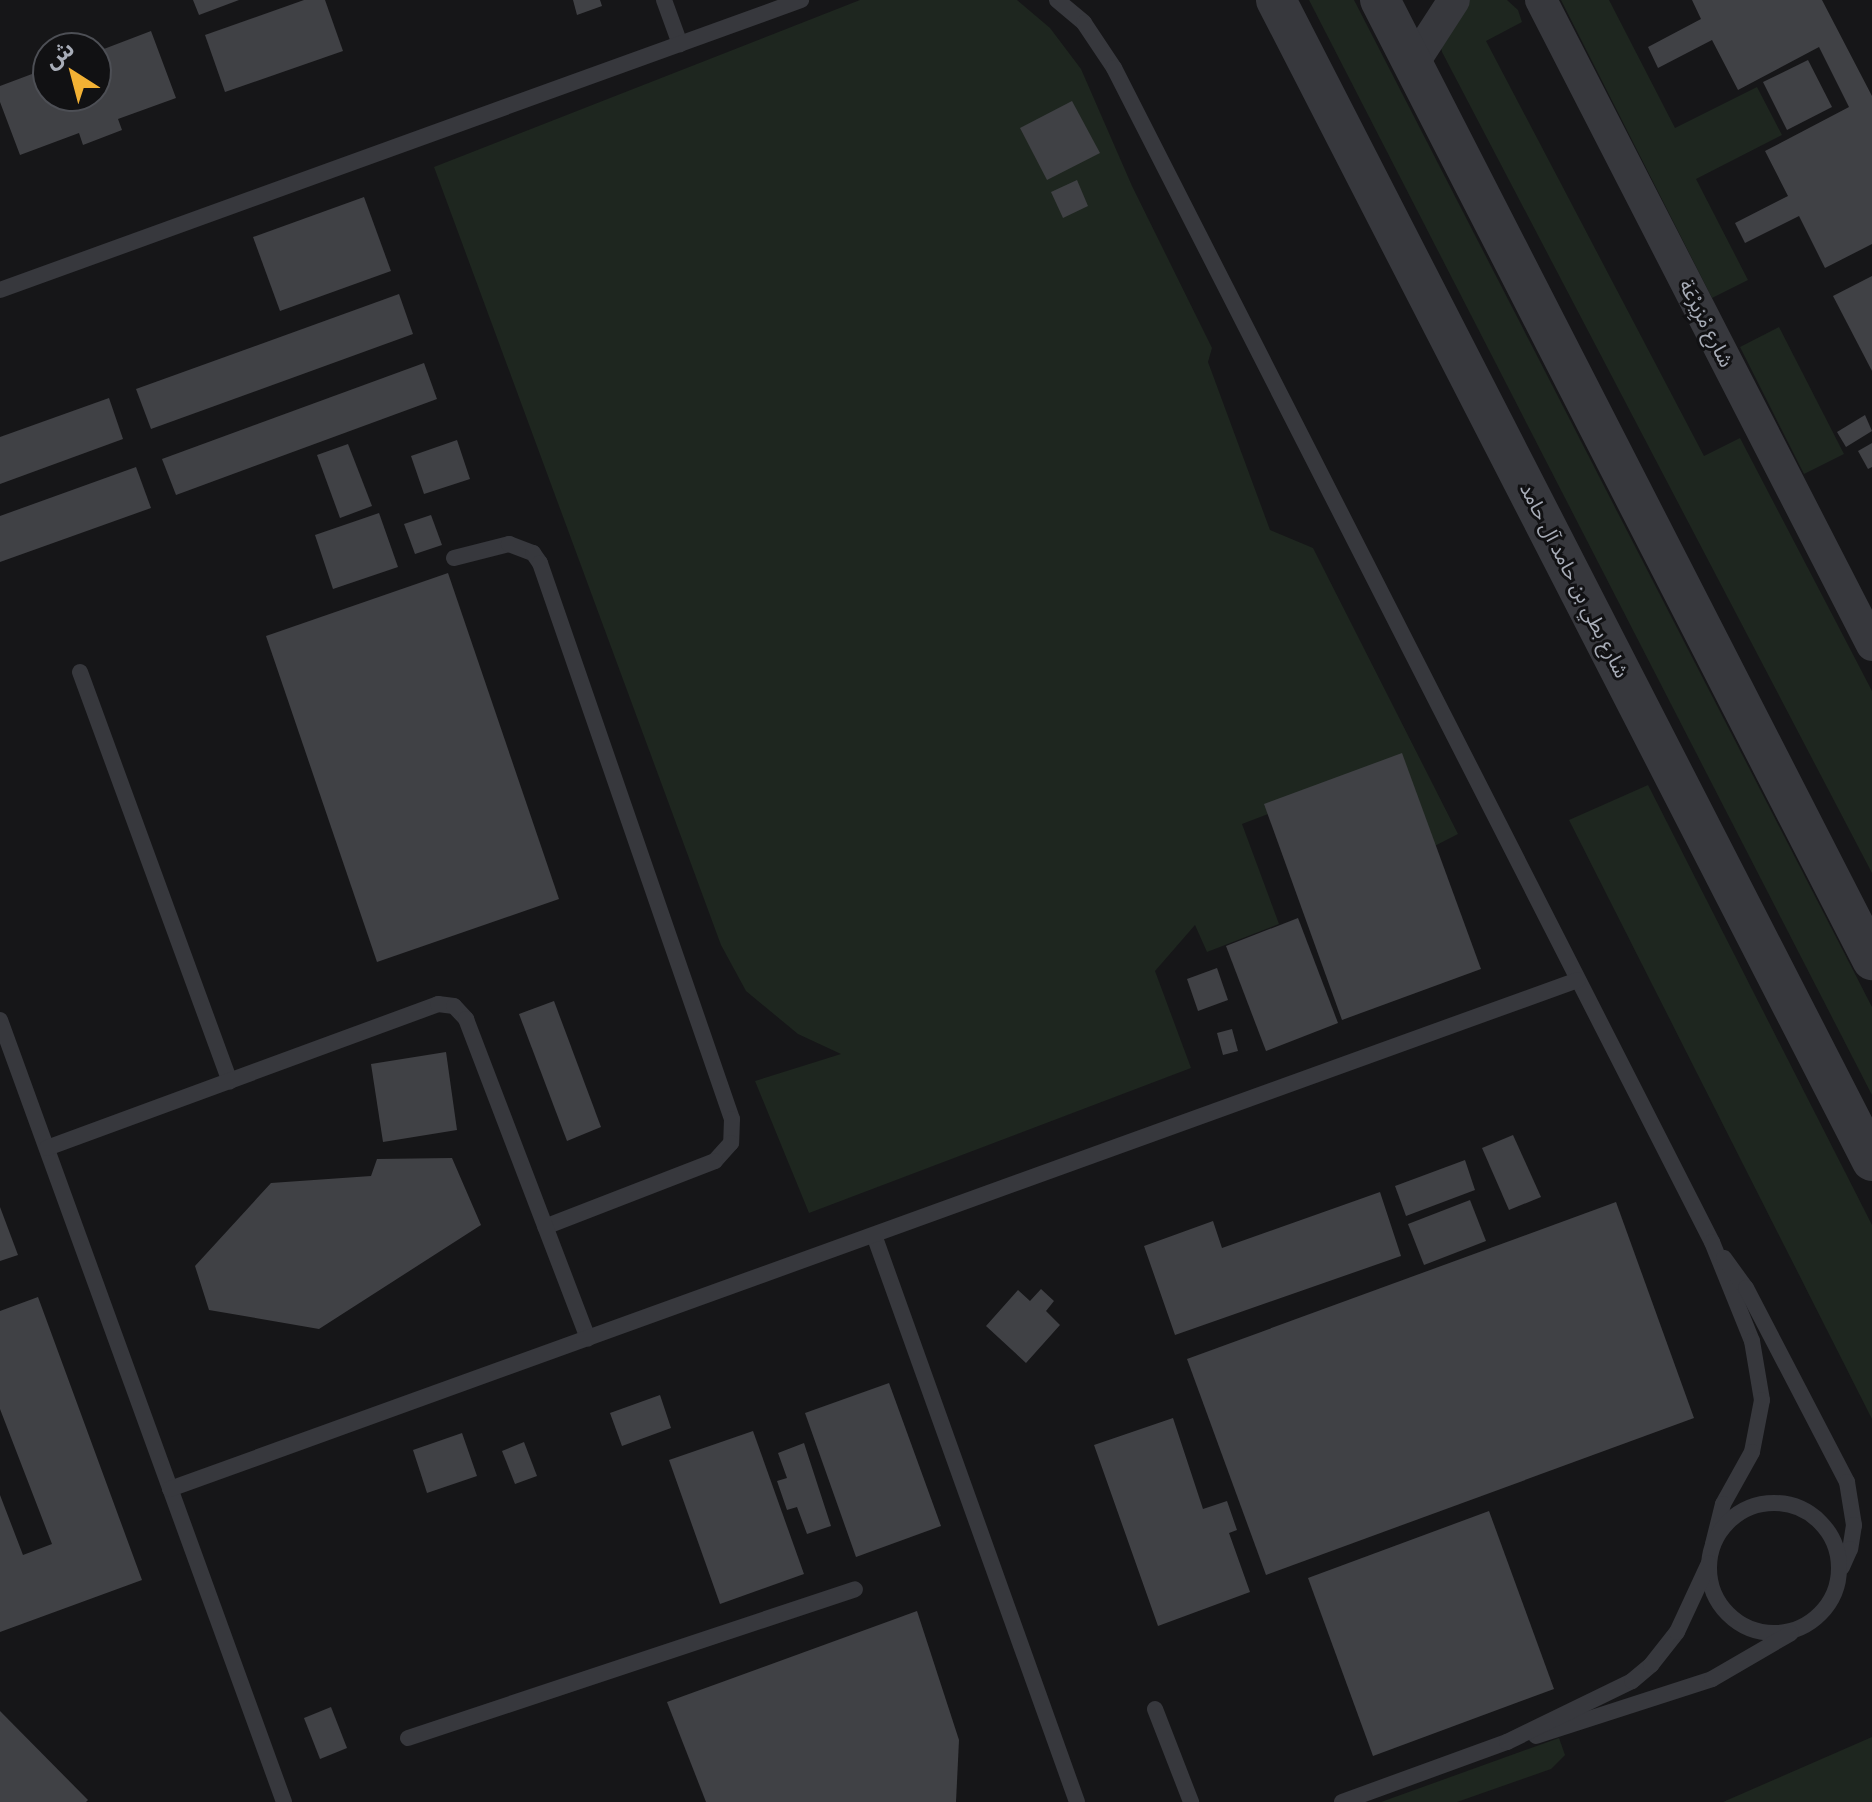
<!DOCTYPE html>
<html>
<head>
<meta charset="utf-8">
<style>
  body { margin:0 }
  #map { position:relative; width:1872px; height:1802px; overflow:hidden; background:#161618; font-family:Mulish,"Noto Sans Arabic",sans-serif }
  div>[style] { position:absolute }
  .green>* { inset:0; background:#1e261f }
  .building>* { inset:0; background:#404145 }
  .service>* { height:16px; margin:-8px; padding:0 8px; transform-origin:8px; border-radius:8px; background:#37383d }
  .service>.ring { margin:-8px; padding:0; box-sizing:content-box; background:none; border:16px solid #37383d; border-radius:50% }
  .minor>* { height:32px; margin:-16px; padding:0 16px; transform-origin:16px; border-radius:16px; background:#37383d }
  .tertiary>* { height:40px; margin:-20px; padding:0 20px; transform-origin:20px; border-radius:20px; background:#37383d }
  span { translate:-50% -50%; white-space:nowrap; text-align:center; line-height:1.15; -webkit-text-stroke:6px #111113; paint-order:stroke }
  .street-label { font-size:20px; color:#a8adb8 }
  .north { position:absolute; left:32px; top:32px; width:80px; height:80px; box-sizing:border-box; background:#111113; border:2px solid #4d4f55; border-radius:50%; rotate:324deg; font-size:22px; font-weight:700; line-height:32px; text-align:center; color:#a8adb8 }
  .north::after { content:''; display:block; margin:auto; width:28px; height:36px; background:#f2b134; clip-path:polygon(50% 0,100% 100%,50% 72%,0 100%) }
</style>
</head>
<body>
<div id="map">
  <div class="green">
    <i style="clip-path:polygon(860px 0,1017px 0,1050px 28px,1081px 69px,1132px 186px,1212px 348px,1208px 362px,1270px 530px,1313px 548px,1458px 834px,1419px 854px,1386px 769px,1242px 824px,1279px 924px,1207px 952px,1195px 925px,1155px 971px,1191px 1068px,809px 1213px,755px 1081px,841px 1054px,798px 1034px,746px 991px,721px 945px,434px 167px)"></i>
    <i style="clip-path:polygon(1309px 0,1354px 0,1872px 1007px,1872px 1095px)"></i>
    <i style="clip-path:polygon(1459px 0,1507px 0,1518px 10px,1522px 22px,1486px 41px,1704px 456px,1740px 438px,1872px 691px,1872px 873px,1442px 52px,1439px 37px)"></i>
    <i style="clip-path:polygon(1561px 0,1609px 0,1675px 128px,1757px 87px,1782px 135px,1696px 179px,1748px 280px,1712px 298px)"></i>
    <i style="clip-path:polygon(1779px 327px,1844px 454px,1804px 474px,1740px 347px)"></i>
    <i style="clip-path:polygon(1648px 785px,1872px 1225px,1872px 1419px,1569px 820px)"></i>
    <i style="clip-path:polygon(1872px 1737px,1872px 1802px,1723px 1802px)"></i>
    <i style="clip-path:polygon(1559px 1738px,1565px 1755px,1551px 1769px,1457px 1802px,1381px 1802px)"></i>
  </div>
  <div class="building">
    <i style="clip-path:polygon(193px 0,239px 0,199px 15px)"></i>
    <i style="clip-path:polygon(304px 0,325px 0,343px 51px,225px 92px,205px 35px)"></i>
    <i style="clip-path:polygon(573px 0,600px 0,602px 6px,577px 15px)"></i>
    <i style="clip-path:polygon(1692px 0,1822px 0,1872px 96px,1872px 244px,1825px 268px,1799px 216px,1745px 243px,1735px 223px,1788px 196px,1765px 151px,1849px 107px,1819px 47px,1738px 90px,1712px 40px,1658px 68px,1648px 47px,1701px 19px)"></i>
    <i style="clip-path:polygon(151px 31px,176px 98px,118px 119px,122px 130px,83px 145px,79px 133px,20px 155px,0 102px,0 86px,48px 68px,48px 96px,96px 96px,96px 52px)"></i>
    <i style="clip-path:polygon(1808px 60px,1832px 107px,1787px 130px,1763px 82px)"></i>
    <i style="clip-path:polygon(1072px 101px,1100px 153px,1047px 180px,1020px 128px)"></i>
    <i style="clip-path:polygon(1077px 180px,1088px 206px,1063px 218px,1051px 192px)"></i>
    <i style="clip-path:polygon(364px 197px,391px 271px,280px 311px,253px 237px)"></i>
    <i style="clip-path:polygon(1872px 276px,1872px 371px,1833px 296px)"></i>
    <i style="clip-path:polygon(399px 294px,413px 334px,151px 429px,136px 389px)"></i>
    <i style="clip-path:polygon(424px 363px,437px 399px,176px 495px,162px 459px)"></i>
    <i style="clip-path:polygon(109px 398px,123px 439px,0 484px,0 437px)"></i>
    <i style="clip-path:polygon(1865px 415px,1872px 431px,1846px 447px,1837px 432px)"></i>
    <i style="clip-path:polygon(457px 440px,470px 479px,424px 494px,411px 456px)"></i>
    <i style="clip-path:polygon(1872px 443px,1872px 467px,1868px 469px,1858px 451px)"></i>
    <i style="clip-path:polygon(348px 444px,372px 506px,340px 518px,317px 455px)"></i>
    <i style="clip-path:polygon(136px 467px,151px 508px,0 562px,0 516px)"></i>
    <i style="clip-path:polygon(379px 513px,398px 567px,333px 589px,315px 535px)"></i>
    <i style="clip-path:polygon(431px 515px,442px 545px,415px 554px,404px 524px)"></i>
    <i style="clip-path:polygon(448px 573px,559px 899px,377px 962px,266px 636px)"></i>
    <i style="clip-path:polygon(1402px 753px,1481px 969px,1342px 1020px,1264px 804px)"></i>
    <i style="clip-path:polygon(1298px 918px,1338px 1023px,1266px 1051px,1226px 946px)"></i>
    <i style="clip-path:polygon(1217px 968px,1228px 1000px,1198px 1011px,1187px 979px)"></i>
    <i style="clip-path:polygon(554px 1001px,601px 1127px,567px 1141px,519px 1014px)"></i>
    <i style="clip-path:polygon(1232px 1029px,1238px 1051px,1223px 1055px,1217px 1033px)"></i>
    <i style="clip-path:polygon(446px 1052px,457px 1130px,383px 1142px,371px 1064px)"></i>
    <i style="clip-path:polygon(1513px 1135px,1541px 1197px,1509px 1210px,1482px 1148px)"></i>
    <i style="clip-path:polygon(452px 1158px,481px 1225px,319px 1329px,209px 1310px,195px 1266px,271px 1183px,371px 1176px,377px 1159px)"></i>
    <i style="clip-path:polygon(1465px 1160px,1475px 1190px,1406px 1216px,1395px 1186px)"></i>
    <i style="clip-path:polygon(1380px 1192px,1401px 1256px,1175px 1335px,1144px 1246px,1213px 1221px,1222px 1248px)"></i>
    <i style="clip-path:polygon(1470px 1200px,1486px 1241px,1424px 1265px,1408px 1224px)"></i>
    <i style="clip-path:polygon(1616px 1202px,1694px 1418px,1266px 1575px,1187px 1359px)"></i>
    <i style="clip-path:polygon(0 1207px,18px 1255px,0 1261px)"></i>
    <i style="clip-path:polygon(1041px 1289px,1054px 1301px,1046px 1311px,1060px 1325px,1026px 1363px,986px 1326px,1018px 1290px,1030px 1301px)"></i>
    <i style="clip-path:polygon(38px 1297px,142px 1580px,0 1632px,0 1495px,23px 1555px,52px 1544px,0 1409px,0 1311px)"></i>
    <i style="clip-path:polygon(889px 1383px,941px 1526px,856px 1557px,805px 1413px)"></i>
    <i style="clip-path:polygon(660px 1395px,671px 1428px,622px 1446px,610px 1413px)"></i>
    <i style="clip-path:polygon(1173px 1418px,1203px 1509px,1227px 1501px,1237px 1530px,1229px 1533px,1250px 1592px,1158px 1626px,1094px 1445px)"></i>
    <i style="clip-path:polygon(753px 1431px,804px 1574px,720px 1604px,669px 1460px)"></i>
    <i style="clip-path:polygon(462px 1433px,477px 1476px,427px 1493px,413px 1450px)"></i>
    <i style="clip-path:polygon(524px 1442px,537px 1476px,515px 1484px,502px 1451px)"></i>
    <i style="clip-path:polygon(804px 1443px,831px 1526px,807px 1534px,797px 1507px,787px 1510px,777px 1481px,787px 1478px,778px 1453px)"></i>
    <i style="clip-path:polygon(1489px 1511px,1554px 1689px,1373px 1756px,1308px 1578px)"></i>
    <i style="clip-path:polygon(917px 1611px,959px 1740px,956px 1802px,706px 1802px,667px 1702px)"></i>
    <i style="clip-path:polygon(331px 1707px,347px 1748px,320px 1759px,304px 1718px)"></i>
    <i style="clip-path:polygon(0 1711px,88px 1800px,86px 1802px,0 1802px)"></i>
  </div>
  <div class="service">
    <i style="left:664px;top:0;width:47px;rotate:70deg"></i>
    <i style="left:1057px;top:0;width:35px;rotate:40deg"></i>
    <i style="left:1084px;top:23px;width:54px;rotate:56.3deg"></i>
    <i style="left:1114px;top:68px;width:1318px;rotate:63.01deg"></i>
    <i style="left:1712px;top:1242px;width:107px;rotate:68deg"></i>
    <i style="left:1752px;top:1341px;width:60px;rotate:80.4deg"></i>
    <i style="left:1762px;top:1400px;width:53px;rotate:100.9deg"></i>
    <i style="left:1752px;top:1452px;width:60px;rotate:119.1deg"></i>
    <i style="left:1723px;top:1504px;width:41px;rotate:104deg"></i>
    <i style="left:0;top:290px;width:852px;rotate:-19.9deg"></i>
    <i style="left:454px;top:558px;width:57px;rotate:-14.3deg"></i>
    <i style="left:509px;top:544px;width:26px;rotate:21deg"></i>
    <i style="left:533px;top:553px;width:12px;rotate:55deg"></i>
    <i style="left:540px;top:563px;width:588px;rotate:70.95deg"></i>
    <i style="left:732px;top:1119px;width:24px;rotate:92deg"></i>
    <i style="left:731px;top:1143px;width:24px;rotate:132deg"></i>
    <i style="left:715px;top:1161px;width:182px;rotate:158.8deg"></i>
    <i style="left:80px;top:672px;width:436px;rotate:69.9deg"></i>
    <i style="left:0;top:1020px;width:832px;rotate:70.04deg"></i>
    <i style="left:47px;top:1148px;width:417px;rotate:-20.2deg"></i>
    <i style="left:438px;top:1004px;width:16px;rotate:7deg"></i>
    <i style="left:454px;top:1006px;width:18px;rotate:47deg"></i>
    <i style="left:466px;top:1019px;width:342px;rotate:69.1deg"></i>
    <i style="left:874px;top:1235px;width:602px;rotate:70.3deg"></i>
    <i style="left:1724px;top:1258px;width:37px;rotate:54deg"></i>
    <i style="left:1746px;top:1288px;width:219px;rotate:62.5deg"></i>
    <i style="left:1847px;top:1482px;width:44px;rotate:80.8deg"></i>
    <i style="left:1854px;top:1525px;width:24px;rotate:99deg"></i>
    <i style="left:1850px;top:1549px;width:20px;rotate:114deg"></i>
    <i style="left:170px;top:1489px;width:1497px;rotate:-19.88deg"></i>
    <i class="ring" style="left:1709px;top:1503px;width:114px;height:114px"></i>
    <i style="left:1155px;top:1709px;width:100px;rotate:68.8deg"></i>
    <i style="left:1536px;top:1736px;width:185px;rotate:-17.9deg"></i>
    <i style="left:1712px;top:1679px;width:91px;rotate:-30.2deg"></i>
    <i style="left:408px;top:1738px;width:471px;rotate:-18.4deg"></i>
    <i style="left:1342px;top:1802px;width:176px;rotate:-20deg"></i>
    <i style="left:1507px;top:1742px;width:139px;rotate:-26deg"></i>
    <i style="left:1632px;top:1681px;width:25px;rotate:-40deg"></i>
    <i style="left:1651px;top:1665px;width:42px;rotate:-51.8deg"></i>
    <i style="left:1677px;top:1632px;width:76px;rotate:-65.1deg"></i>
  </div>
  <div class="minor">
    <i style="left:1541px;top:0;width:725px;rotate:62.83deg"></i>
    <i style="left:1412px;top:65px;width:77px;rotate:-57.1deg"></i>
  </div>
  <div class="tertiary">
    <i style="left:1276px;top:0;width:1305px;rotate:62.83deg"></i>
    <i style="left:1380px;top:0;width:1079px;rotate:62.86deg"></i>
  </div>
  <div class="street-label">
    <span style="left:1707px;top:323px;rotate:63deg">شارع مْزِيرْعَة</span>
    <span style="left:1575px;top:580px;rotate:63deg">شارع بطي بن حامد آل حامد</span>
  </div>
  <div class="north">ش</div>
</div>
</body>
</html>
